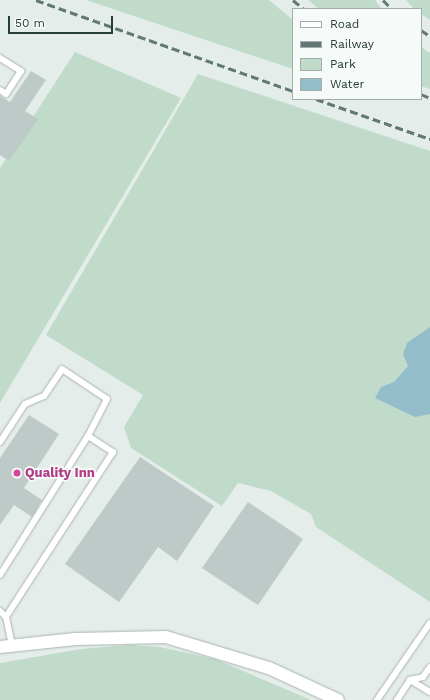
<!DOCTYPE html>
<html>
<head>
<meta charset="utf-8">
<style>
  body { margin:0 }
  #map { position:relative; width:430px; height:700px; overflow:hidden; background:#e5edea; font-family:"Work Sans",sans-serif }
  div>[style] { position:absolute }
  .green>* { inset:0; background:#c1dbcb }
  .water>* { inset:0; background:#94bdcb }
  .building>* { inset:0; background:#becac7 }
  .roads { filter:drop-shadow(0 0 1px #a8b5b1) drop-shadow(0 0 1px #a8b5b1) }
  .lane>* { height:6px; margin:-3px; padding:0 3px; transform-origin:3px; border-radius:3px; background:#fff }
  .street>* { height:12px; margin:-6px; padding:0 6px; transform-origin:6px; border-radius:6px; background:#fff }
  .rail>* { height:3px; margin-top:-1.5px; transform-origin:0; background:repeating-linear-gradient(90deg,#617874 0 8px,transparent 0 12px) }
  .dots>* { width:11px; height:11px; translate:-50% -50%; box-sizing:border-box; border:2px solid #f6faf8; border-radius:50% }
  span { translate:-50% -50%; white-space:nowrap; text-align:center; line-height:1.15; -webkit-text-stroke:3.5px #f6faf8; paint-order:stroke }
  .hotel-label { font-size:13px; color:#b23c85; font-weight:700 }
  .left { translate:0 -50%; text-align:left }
  .legend { position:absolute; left:292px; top:8px; width:130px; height:92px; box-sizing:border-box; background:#f6faf8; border:1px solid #a3aeac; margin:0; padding:5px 7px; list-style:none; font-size:12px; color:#263d39 }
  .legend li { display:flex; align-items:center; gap:8px; height:20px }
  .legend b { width:20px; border:1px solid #a3aeac }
  .scale { position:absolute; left:8px; top:16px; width:105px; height:18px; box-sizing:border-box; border:2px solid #263d39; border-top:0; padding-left:5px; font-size:12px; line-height:14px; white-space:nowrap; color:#263d39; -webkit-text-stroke:3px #f6faf8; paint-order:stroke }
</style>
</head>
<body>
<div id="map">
  <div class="green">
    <i style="clip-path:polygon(86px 0,269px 0,293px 20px,293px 69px)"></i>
    <i style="clip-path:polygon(308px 0,375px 0,382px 9px,319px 9px)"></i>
    <i style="clip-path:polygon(406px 0,430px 0,430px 20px,421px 14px,421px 9px,414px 9px)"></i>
    <i style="clip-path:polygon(421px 47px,430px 53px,430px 89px,421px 86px)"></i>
    <i style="clip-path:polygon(75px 52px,181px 98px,0 403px,0 168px)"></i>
    <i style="clip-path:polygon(198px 74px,430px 151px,430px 602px,316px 527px,311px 514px,271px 491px,238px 483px,222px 506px,131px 448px,124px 427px,143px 395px,46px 335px)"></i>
    <i style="clip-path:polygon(129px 645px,160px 647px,215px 659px,311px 700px,0 700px,0 663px,81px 649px)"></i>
  </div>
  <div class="water">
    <i style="clip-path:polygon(430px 327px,430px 414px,415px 417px,375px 398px,381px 387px,394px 382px,408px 366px,403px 354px,407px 343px)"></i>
  </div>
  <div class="building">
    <i style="clip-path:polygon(31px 71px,46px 80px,25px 111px,38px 119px,9px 161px,0 155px,0 96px,10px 102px)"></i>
    <i style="clip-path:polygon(29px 415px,59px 434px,24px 488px,42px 500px,32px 517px,14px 505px,0 525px,0 458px)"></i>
    <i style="clip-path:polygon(140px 457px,214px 506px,177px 561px,158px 547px,119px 602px,65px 564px)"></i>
    <i style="clip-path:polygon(248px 502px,303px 539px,258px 605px,202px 568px)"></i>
  </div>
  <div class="roads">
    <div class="lane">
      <i style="left:0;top:58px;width:25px;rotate:32deg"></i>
      <i style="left:21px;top:71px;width:27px;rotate:123deg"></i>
      <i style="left:6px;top:94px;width:7px;rotate:-146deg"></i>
      <i style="left:0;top:442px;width:45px;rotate:-56.7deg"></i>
      <i style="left:25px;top:404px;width:21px;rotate:-23deg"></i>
      <i style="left:44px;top:396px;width:32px;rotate:-56deg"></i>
      <i style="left:62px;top:369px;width:54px;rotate:33.7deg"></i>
      <i style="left:107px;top:399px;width:42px;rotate:117.2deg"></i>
      <i style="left:88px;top:436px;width:30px;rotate:33deg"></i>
      <i style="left:113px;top:452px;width:197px;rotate:123deg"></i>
      <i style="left:0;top:575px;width:165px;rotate:-57.7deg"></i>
      <i style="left:0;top:611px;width:8px;rotate:45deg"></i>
      <i style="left:6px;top:617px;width:30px;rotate:78deg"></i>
      <i style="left:410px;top:680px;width:23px;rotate:31deg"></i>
      <i style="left:377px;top:700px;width:93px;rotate:-55.5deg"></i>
      <i style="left:397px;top:700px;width:24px;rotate:-57deg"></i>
      <i style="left:410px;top:680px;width:13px;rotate:-13deg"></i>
      <i style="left:423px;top:677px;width:12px;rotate:-55deg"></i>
    </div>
    <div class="street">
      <i style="left:0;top:647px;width:76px;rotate:-6deg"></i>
      <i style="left:76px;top:639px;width:90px;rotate:-1.3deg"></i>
      <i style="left:166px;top:637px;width:108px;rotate:16.8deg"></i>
      <i style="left:269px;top:668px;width:76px;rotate:24.9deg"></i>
    </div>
  </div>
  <div class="rail">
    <i style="left:36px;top:0;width:273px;rotate:19.5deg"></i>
    <i style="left:293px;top:0;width:14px;rotate:39deg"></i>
    <i style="left:383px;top:0;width:13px;rotate:45deg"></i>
    <i style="left:421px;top:30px;width:11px;rotate:34deg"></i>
    <i style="left:421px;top:94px;width:10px;rotate:24deg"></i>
    <i style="left:316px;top:99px;width:121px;rotate:19.3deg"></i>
  </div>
  <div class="dots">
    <i style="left:17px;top:473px;background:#d1479c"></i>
  </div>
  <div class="hotel-label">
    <span class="left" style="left:25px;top:473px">Quality Inn</span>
  </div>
  <ul class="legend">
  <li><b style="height:5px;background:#fff"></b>Road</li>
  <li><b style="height:5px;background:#617874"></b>Railway</li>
  <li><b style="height:11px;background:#c1dbcb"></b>Park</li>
  <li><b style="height:11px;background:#94bdcb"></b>Water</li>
  </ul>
  <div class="scale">50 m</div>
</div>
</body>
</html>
